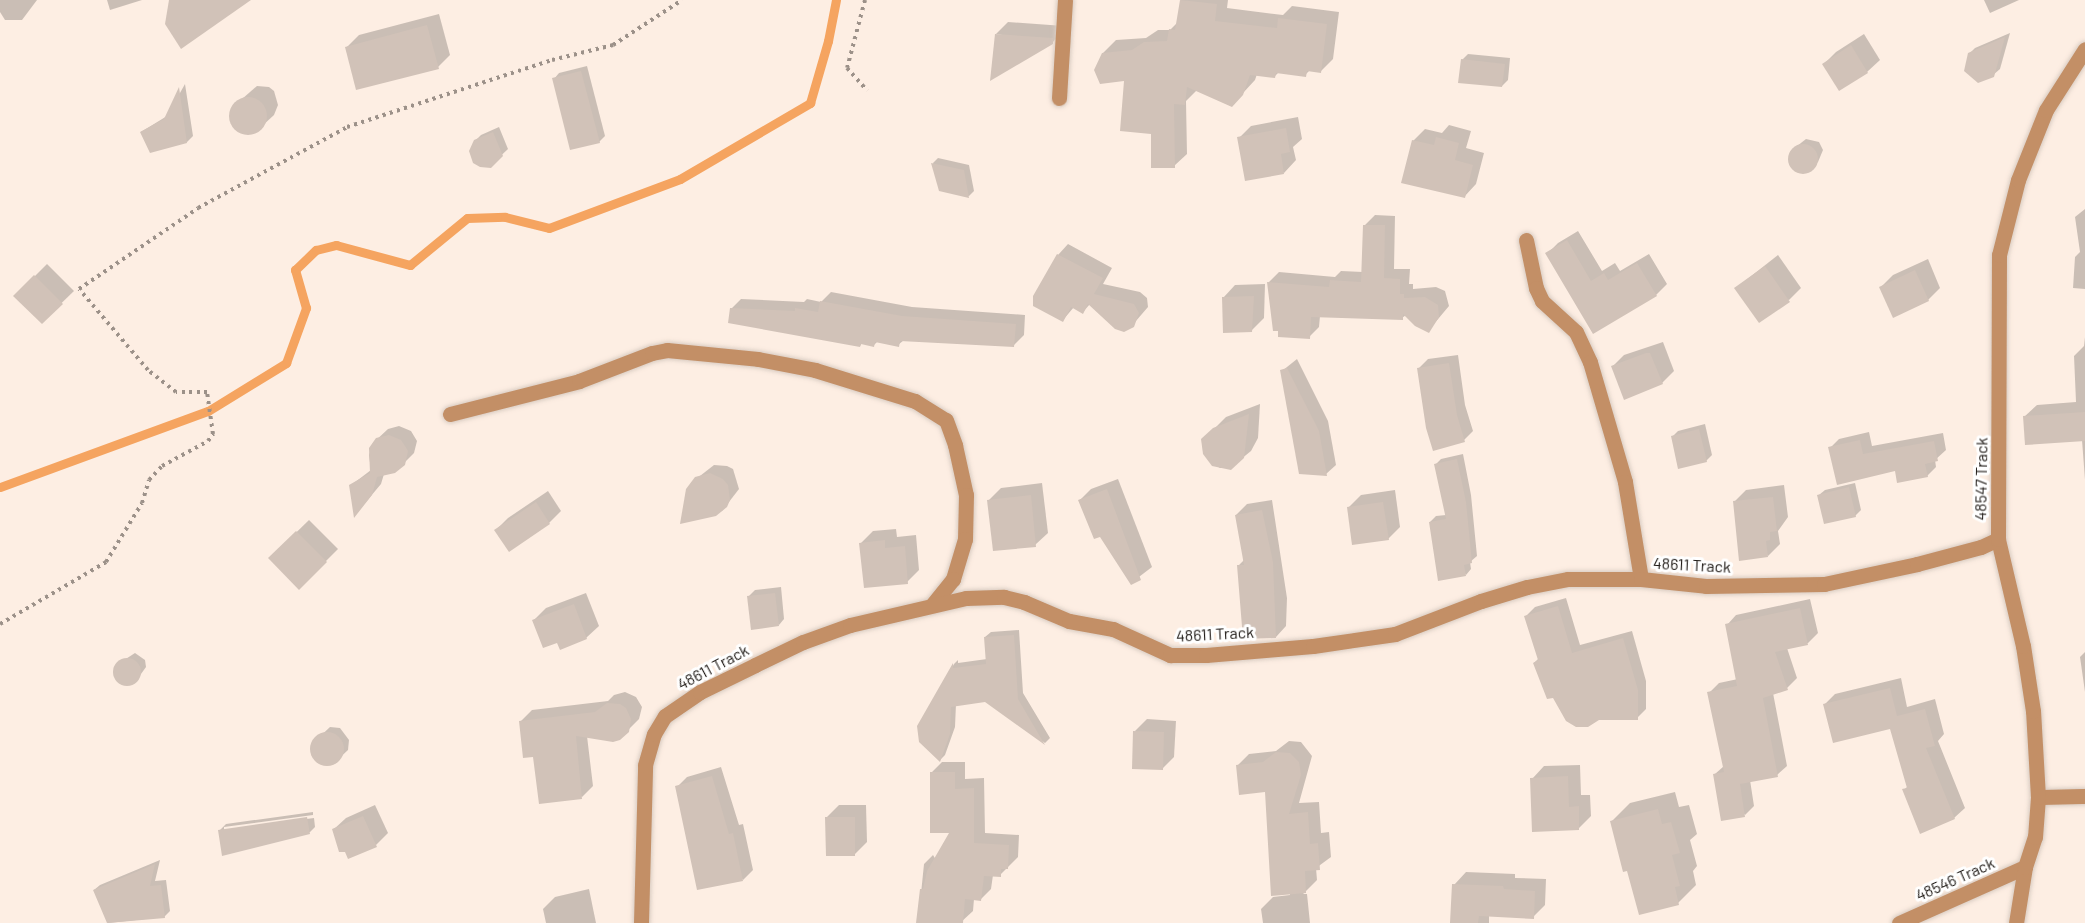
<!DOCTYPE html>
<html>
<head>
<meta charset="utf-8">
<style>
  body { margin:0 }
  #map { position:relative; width:2085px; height:923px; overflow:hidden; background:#fdeee3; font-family:Barlow,sans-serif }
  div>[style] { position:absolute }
  .shadow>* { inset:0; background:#0003 }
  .stream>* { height:9px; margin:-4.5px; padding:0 4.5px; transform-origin:4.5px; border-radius:4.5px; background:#f5a460 }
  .building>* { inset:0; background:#d1c2b8 }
  .round { border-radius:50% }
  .path>* { height:4px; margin-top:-2px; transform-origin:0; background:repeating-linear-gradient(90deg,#9c9189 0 3px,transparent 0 7.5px) }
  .roads { filter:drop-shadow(0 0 2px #d9ccc2) drop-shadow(0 0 2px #d9ccc2) }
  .minor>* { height:15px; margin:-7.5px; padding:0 7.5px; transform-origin:7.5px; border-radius:7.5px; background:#c38f66 }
  .tertiary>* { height:15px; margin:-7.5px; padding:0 7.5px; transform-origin:7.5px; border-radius:7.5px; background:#c38f66 }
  span { translate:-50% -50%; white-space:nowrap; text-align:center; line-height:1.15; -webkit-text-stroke:6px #fff; paint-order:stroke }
  .street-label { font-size:16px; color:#1f1a16 }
</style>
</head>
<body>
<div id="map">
  <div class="shadow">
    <i style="clip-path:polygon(0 0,37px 0,22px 20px,5px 20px,0 12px)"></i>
    <i style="clip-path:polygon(107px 0,142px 0,110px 10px)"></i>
    <i style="clip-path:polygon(1181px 0,1228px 0,1227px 8px,1283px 15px,1292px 6px,1339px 12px,1333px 59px,1320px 72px,1310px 70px,1305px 75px,1279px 72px,1275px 76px,1257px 74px,1255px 80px,1231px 106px,1197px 90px,1186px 101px,1187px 154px,1174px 166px,1152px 133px,1126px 80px,1103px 53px,1116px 40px,1146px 38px,1158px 30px,1170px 30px,1178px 22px)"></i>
    <i style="clip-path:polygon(1984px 0,2019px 0,1990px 13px)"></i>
    <i style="clip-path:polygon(439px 14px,450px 55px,438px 67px,347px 47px,359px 35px)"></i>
    <i style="clip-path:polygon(1008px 22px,1064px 26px,1064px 30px,1052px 43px,996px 34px)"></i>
    <i style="clip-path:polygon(2010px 33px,2000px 69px,1993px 75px,1969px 54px,1975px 48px)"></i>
    <i style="clip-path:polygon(1864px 34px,1880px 60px,1867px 72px,1840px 89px,1824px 64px,1836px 52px)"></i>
    <i style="clip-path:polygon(1468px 54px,1510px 58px,1508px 80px,1502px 86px,1462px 60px)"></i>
    <i style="clip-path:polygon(587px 66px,605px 136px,599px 142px,554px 79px,559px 73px)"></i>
    <i style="clip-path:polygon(185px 84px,193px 136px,187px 142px,141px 132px,167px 116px)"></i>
    <i style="clip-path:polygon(257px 86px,269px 87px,274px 91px,278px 105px,274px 115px,261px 127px,246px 133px,235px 128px,230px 121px,234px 106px)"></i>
    <i style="clip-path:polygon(1298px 117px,1302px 139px,1293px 147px,1296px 160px,1284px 173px,1239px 138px,1251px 126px)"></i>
    <i style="clip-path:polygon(1449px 125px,1471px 131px,1466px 148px,1484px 153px,1476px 184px,1464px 197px,1413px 141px,1425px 129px,1442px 133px)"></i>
    <i style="clip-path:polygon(499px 127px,508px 149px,490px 166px,475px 141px,481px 135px)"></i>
    <i style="clip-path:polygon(1806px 139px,1819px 142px,1823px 150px,1818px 162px,1804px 172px,1795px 170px,1789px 159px,1792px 150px)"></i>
    <i style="clip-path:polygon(938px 158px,969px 165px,974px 191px,969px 196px,940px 190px,933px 163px)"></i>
    <i style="clip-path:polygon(2085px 209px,2085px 289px,2073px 288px,2075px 257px,2080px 252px,2075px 217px)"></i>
    <i style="clip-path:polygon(1375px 215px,1395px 216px,1394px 269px,1410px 269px,1409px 284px,1413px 284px,1413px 289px,1436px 287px,1445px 291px,1449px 306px,1428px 331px,1406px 315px,1402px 318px,1320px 316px,1319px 327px,1309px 337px,1268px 283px,1279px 272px,1335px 277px,1341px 271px,1363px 272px,1365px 225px)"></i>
    <i style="clip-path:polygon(1578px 231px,1602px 271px,1615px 263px,1620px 271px,1649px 254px,1667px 284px,1656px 295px,1593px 332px,1547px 254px,1558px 243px)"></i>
    <i style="clip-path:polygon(1068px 244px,1112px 268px,1103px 284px,1140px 292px,1147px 298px,1148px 307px,1129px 329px,1090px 304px,1083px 312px,1074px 307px,1063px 320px,1035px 296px,1058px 255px)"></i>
    <i style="clip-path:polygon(1778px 255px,1801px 288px,1789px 300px,1736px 288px)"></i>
    <i style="clip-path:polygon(1928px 259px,1940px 288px,1928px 300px,1881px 287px,1893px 275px)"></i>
    <i style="clip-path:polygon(47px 264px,74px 291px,42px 322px,15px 296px)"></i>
    <i style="clip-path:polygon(1265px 284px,1264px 318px,1252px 330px,1223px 298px,1235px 285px)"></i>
    <i style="clip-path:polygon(831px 292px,912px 307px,1025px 315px,1024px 335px,1014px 345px,904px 340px,898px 345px,878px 341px,874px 345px,862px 343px,860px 346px,731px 309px,741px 299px,804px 302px,807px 299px,821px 302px)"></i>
    <i style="clip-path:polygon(2085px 337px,2085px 480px,2082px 440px,2024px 417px,2037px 405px,2076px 402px,2074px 356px,2084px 346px)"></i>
    <i style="clip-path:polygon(1663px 342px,1674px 371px,1662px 383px,1612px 367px,1624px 355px)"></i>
    <i style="clip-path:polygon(1458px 355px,1465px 405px,1473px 431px,1464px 440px,1419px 368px,1428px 359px)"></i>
    <i style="clip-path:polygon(1297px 359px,1328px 421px,1336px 465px,1326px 474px,1282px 371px)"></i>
    <i style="clip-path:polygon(1260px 404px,1258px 438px,1251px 451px,1230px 468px,1220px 468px,1208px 460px,1203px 440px,1226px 417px)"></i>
    <i style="clip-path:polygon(1705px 424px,1712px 455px,1706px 461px,1672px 437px,1678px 431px)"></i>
    <i style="clip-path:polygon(399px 426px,411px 431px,417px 441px,414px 453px,404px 463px,384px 474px,381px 484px,355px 515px,350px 486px,371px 470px,369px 455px,373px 443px,388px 429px)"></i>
    <i style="clip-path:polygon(1869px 432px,1872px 446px,1943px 433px,1946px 450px,1935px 460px,1936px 467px,1927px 476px,1830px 448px,1839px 439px)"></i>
    <i style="clip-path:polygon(1463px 454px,1471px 495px,1477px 556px,1470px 562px,1471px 569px,1466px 575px,1430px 522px,1436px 516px,1446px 515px,1435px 465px,1441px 459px)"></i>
    <i style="clip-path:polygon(714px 465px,727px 466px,733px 469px,739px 489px,722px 511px,682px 522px,691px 483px)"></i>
    <i style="clip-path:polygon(1118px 479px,1152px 567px,1131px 583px,1080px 500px,1091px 489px)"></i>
    <i style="clip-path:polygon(1042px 483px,1048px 533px,1035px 545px,989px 500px,1001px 488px)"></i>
    <i style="clip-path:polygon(1855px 483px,1861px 510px,1855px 516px,1819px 495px,1825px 490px)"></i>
    <i style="clip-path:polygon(1784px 485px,1788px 517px,1778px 531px,1780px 544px,1768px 556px,1734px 502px,1746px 490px)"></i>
    <i style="clip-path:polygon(1395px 490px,1400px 527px,1388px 539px,1349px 507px,1361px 495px)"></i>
    <i style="clip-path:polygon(548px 491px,561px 511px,549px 523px,510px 550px,496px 530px,508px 518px)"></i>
    <i style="clip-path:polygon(1272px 500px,1287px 598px,1286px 626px,1276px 637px,1238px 566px,1244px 560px,1236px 515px,1247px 504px)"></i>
    <i style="clip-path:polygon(309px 520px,338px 549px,299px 588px,270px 558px)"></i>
    <i style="clip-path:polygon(896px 529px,897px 537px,916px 535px,919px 570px,907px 582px,861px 543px,873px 531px)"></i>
    <i style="clip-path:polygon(781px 587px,784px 619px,779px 625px,749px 596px,755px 590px)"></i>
    <i style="clip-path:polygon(586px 593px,599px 626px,586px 638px,558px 641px,534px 620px,546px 608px)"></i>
    <i style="clip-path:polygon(1566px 598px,1580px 645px,1632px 631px,1646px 681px,1646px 709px,1637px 718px,1534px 663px,1539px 658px,1526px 616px,1535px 607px)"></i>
    <i style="clip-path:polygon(1810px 599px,1818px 633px,1808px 643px,1787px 648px,1797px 678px,1787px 688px,1773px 693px,1787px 766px,1777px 775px,1750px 780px,1754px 806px,1745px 815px,1715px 774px,1724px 766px,1709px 693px,1719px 683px,1738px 679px,1727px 625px,1736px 615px)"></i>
    <i style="clip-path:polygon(1019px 630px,1023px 693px,1050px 738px,1045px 743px,986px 701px,956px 704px,955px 727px,945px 755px,940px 760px,921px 741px,918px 726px,954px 664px,958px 660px,958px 663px,987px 659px,985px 637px,991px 632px)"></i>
    <i style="clip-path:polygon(2085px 652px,2085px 692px,2080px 657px)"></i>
    <i style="clip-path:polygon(135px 653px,145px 660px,146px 667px,136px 681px,128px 684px,121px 682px,115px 674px,118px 664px)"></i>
    <i style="clip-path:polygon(1901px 678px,1907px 707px,1935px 699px,1944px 734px,1938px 741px,1965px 808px,1954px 818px,1904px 790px,1908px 786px,1891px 727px,1825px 704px,1835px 694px)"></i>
    <i style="clip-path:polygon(625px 692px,636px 697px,642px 707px,639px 719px,628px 730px,587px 736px,593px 786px,582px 797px,535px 755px,521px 721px,532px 710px,608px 701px,614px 695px)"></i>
    <i style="clip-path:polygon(1147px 719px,1176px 721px,1174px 757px,1162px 769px,1135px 731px)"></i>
    <i style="clip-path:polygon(330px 727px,340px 728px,349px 740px,348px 750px,332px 765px,318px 762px,312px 754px,312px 744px)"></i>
    <i style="clip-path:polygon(1289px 741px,1301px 742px,1312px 756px,1299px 803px,1319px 802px,1321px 833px,1329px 832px,1331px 857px,1316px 868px,1317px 880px,1303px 894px,1307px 894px,1310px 923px,1263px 923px,1261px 909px,1273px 897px,1290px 895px,1290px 893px,1266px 791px,1237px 766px,1249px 754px,1276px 751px)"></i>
    <i style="clip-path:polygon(942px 762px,965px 762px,965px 779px,984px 778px,985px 833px,1019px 835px,1018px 857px,1000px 875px,993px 875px,991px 889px,981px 899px,974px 899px,973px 911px,960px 923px,918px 923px,924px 864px,933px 855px,936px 860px,951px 831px,931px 773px)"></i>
    <i style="clip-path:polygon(1580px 765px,1581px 795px,1590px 795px,1591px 816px,1579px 828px,1532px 779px,1544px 766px)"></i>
    <i style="clip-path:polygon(721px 767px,739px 825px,743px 824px,753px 870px,743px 880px,677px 787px,687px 777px)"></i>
    <i style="clip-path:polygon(1675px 792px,1679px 807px,1689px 805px,1697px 834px,1690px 840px,1697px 866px,1693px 871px,1696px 885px,1678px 903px,1612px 821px,1630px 803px)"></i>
    <i style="clip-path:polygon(375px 805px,388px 833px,376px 845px,333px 830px,346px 818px)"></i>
    <i style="clip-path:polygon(839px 805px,866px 805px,867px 842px,855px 854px,827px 817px)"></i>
    <i style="clip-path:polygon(313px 812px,313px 815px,224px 827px,224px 830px,314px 818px,315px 827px,310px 832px,223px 854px,220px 830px,226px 824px)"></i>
    <i style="clip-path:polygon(160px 860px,155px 881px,166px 880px,170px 911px,164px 917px,108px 923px,94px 890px,100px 885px)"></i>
    <i style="clip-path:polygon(1466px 872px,1515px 874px,1515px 878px,1546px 879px,1545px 905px,1533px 917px,1489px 915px,1489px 923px,1451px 923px,1454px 885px)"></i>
    <i style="clip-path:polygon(589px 889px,596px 923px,546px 923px,543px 909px,555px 897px)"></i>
  </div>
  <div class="stream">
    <i style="left:0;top:487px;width:221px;rotate:-20.1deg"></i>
    <i style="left:208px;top:411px;width:92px;rotate:-31.6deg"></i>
    <i style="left:286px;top:363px;width:59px;rotate:-70deg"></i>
    <i style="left:306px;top:308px;width:40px;rotate:-106deg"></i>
    <i style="left:295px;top:270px;width:29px;rotate:-44deg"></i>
    <i style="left:316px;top:250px;width:21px;rotate:-14deg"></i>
    <i style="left:336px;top:245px;width:77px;rotate:15.1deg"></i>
    <i style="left:410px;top:265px;width:74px;rotate:-39.5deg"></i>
    <i style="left:467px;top:218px;width:38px;rotate:-2deg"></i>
    <i style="left:505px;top:217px;width:45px;rotate:14deg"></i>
    <i style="left:549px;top:228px;width:140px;rotate:-20.5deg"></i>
    <i style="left:680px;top:179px;width:151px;rotate:-30.3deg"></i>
    <i style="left:810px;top:103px;width:65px;rotate:-73.8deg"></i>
    <i style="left:828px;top:41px;width:42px;rotate:-79deg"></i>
  </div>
  <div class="building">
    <i style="clip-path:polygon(169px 0,251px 0,181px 49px,165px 24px)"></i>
    <i style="clip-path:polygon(1180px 0,1217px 4px,1215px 21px,1277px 28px,1278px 18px,1327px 24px,1321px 73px,1307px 71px,1306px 77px,1276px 73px,1275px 78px,1250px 75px,1243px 95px,1232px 107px,1187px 87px,1185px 105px,1174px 104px,1175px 168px,1151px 168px,1151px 134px,1120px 131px,1124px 81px,1100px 84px,1094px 70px,1102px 53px,1132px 50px,1144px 42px,1167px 41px,1169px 29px,1175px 30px)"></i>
    <i style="clip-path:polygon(427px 25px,439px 69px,356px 90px,345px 47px)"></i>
    <i style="clip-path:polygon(995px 34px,1053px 38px,1053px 44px,990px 81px)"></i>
    <i style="clip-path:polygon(2005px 37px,1994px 77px,1978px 83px,1964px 71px,1968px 53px)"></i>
    <i style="clip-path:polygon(1851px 45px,1868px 73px,1839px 91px,1822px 64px)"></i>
    <i style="clip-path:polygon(1461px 59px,1505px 64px,1502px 87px,1458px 83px)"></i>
    <i style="clip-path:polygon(581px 71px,600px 143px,570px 150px,552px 78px)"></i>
    <i style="clip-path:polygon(179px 87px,187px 143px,150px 153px,140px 132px,164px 119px)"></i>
    <i class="round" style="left:229px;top:97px;width:38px;height:38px"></i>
    <i style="clip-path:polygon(1286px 128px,1290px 152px,1281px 154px,1284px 174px,1245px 181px,1237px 137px)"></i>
    <i style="clip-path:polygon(493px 132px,503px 156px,491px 168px,480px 167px,473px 163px,469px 151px,474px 140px)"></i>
    <i style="clip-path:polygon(1436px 137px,1459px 143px,1455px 160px,1473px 165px,1465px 198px,1401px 183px,1412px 140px,1434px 145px)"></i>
    <i class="round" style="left:1788px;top:144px;width:30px;height:30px"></i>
    <i style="clip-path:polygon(931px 163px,964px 170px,969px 198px,939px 191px)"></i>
    <i style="clip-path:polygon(1363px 225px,1385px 225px,1384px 278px,1400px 279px,1400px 294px,1404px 294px,1404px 298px,1425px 297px,1438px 305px,1439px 317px,1429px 333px,1415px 326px,1403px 314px,1403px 320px,1311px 317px,1310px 339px,1278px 337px,1278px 331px,1273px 331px,1267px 282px,1329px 287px,1330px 280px,1361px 282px)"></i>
    <i style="clip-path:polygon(1567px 240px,1591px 281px,1604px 273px,1608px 280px,1637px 263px,1657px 296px,1593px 334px,1545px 253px)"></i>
    <i style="clip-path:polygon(1057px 254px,1103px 278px,1094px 294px,1134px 304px,1139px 313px,1134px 327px,1124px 332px,1115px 329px,1088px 304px,1083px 314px,1071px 307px,1063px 322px,1033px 306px,1033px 296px)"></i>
    <i style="clip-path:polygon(1765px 266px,1790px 302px,1759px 323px,1734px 288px)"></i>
    <i style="clip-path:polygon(1915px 270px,1929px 301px,1893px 318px,1879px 287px)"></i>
    <i style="clip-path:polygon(34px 275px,63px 304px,42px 324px,13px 296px)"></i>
    <i style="clip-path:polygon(1254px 296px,1252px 332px,1223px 333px,1222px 297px)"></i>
    <i style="clip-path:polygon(820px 301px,902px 316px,1016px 324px,1014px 347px,900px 341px,899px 347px,875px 342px,874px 347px,861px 344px,860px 347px,728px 323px,730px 308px,795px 311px,795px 308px,818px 312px)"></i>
    <i style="clip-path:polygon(1646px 353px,1650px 353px,1663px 384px,1624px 400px,1611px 366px)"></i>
    <i style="clip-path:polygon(1449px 363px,1457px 415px,1465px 442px,1433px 451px,1426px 428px,1417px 368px)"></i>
    <i style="clip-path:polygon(1287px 368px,1319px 431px,1327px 476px,1299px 474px,1280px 370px)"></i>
    <i style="clip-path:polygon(2085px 412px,2085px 441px,2025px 445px,2023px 416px)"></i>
    <i style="clip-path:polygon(1249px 414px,1244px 458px,1231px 470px,1212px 466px,1203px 454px,1201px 439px,1213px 428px)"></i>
    <i style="clip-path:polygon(1699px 429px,1707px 462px,1678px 469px,1671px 436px)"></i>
    <i style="clip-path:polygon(389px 435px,401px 440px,405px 446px,408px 451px,405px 465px,395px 473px,377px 477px,372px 495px,354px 518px,349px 485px,370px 473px,369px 448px,376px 438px)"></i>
    <i style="clip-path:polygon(1860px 440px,1863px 454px,1934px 441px,1938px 461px,1925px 464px,1928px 477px,1897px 483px,1895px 471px,1837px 485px,1828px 447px)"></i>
    <i style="clip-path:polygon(1457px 459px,1466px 502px,1472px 563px,1464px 565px,1466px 576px,1438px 581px,1429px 522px,1446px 519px,1434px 464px)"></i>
    <i style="clip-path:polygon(710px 473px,723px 479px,728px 485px,730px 500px,727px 507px,716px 516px,680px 524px,686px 489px,695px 477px)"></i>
    <i style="clip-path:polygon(1849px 487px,1856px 517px,1824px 524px,1817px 495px)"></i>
    <i style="clip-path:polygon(1107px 489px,1141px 580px,1131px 585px,1100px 537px,1094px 539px,1078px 500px)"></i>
    <i style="clip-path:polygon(1031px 495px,1036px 547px,993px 551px,987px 500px)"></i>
    <i style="clip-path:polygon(1773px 497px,1777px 531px,1770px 532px,1770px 540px,1766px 541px,1768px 557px,1739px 561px,1733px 501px)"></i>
    <i style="clip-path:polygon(536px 502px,550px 524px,509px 552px,494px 530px)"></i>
    <i style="clip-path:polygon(1383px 502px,1389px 540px,1352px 545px,1347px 507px)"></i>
    <i style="clip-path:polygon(1262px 510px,1273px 562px,1276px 638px,1243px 639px,1237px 565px,1244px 565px,1235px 515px)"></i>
    <i style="clip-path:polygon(296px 531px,327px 562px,299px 590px,268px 558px)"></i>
    <i style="clip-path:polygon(885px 540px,885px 548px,905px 546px,908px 584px,864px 588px,859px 543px)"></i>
    <i style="clip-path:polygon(775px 593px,779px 626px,751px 630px,747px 596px)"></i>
    <i style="clip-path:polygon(574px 604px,587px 639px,560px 650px,557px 643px,543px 648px,532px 620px)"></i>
    <i style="clip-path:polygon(1558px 606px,1572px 653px,1623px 638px,1638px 690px,1638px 720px,1599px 720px,1588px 727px,1576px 727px,1566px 721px,1553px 698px,1547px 699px,1533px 663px,1538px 660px,1524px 616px)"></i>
    <i style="clip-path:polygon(1800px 608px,1808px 645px,1775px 652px,1788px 690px,1763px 698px,1778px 777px,1740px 784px,1745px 817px,1721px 821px,1713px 774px,1724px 772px,1707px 692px,1737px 686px,1725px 624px)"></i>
    <i style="clip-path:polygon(1014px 635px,1018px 699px,1045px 745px,985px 702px,951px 707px,950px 734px,940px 762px,919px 742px,917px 726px,953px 663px,953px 668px,986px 664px,984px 637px)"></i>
    <i class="round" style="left:113px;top:658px;width:28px;height:28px"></i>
    <i style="clip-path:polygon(1890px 688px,1897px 716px,1925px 709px,1935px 746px,1926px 748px,1955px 819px,1920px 834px,1902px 789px,1907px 788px,1890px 729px,1833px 743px,1823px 704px)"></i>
    <i style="clip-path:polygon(607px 703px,620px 704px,626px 708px,631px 719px,629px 732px,620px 740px,613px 742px,576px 736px,582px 799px,539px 804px,533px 757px,523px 758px,519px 721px,595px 712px)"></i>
    <i style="clip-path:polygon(1133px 731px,1164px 732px,1163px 770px,1132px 769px)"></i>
    <i class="round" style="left:310px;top:732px;width:34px;height:34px"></i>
    <i style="clip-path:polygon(1276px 752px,1290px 753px,1299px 762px,1301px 775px,1289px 814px,1308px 812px,1310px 844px,1318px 843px,1320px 870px,1305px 871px,1306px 893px,1271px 896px,1265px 792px,1239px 795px,1236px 765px,1263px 762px)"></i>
    <i style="clip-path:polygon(930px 772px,955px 772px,955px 789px,974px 788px,974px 843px,1009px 845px,1008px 869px,1001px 869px,1001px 877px,984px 876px,981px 901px,965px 899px,963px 923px,916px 923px,920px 889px,923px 889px,927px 871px,949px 833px,930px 833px)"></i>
    <i style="clip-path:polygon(712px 776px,729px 834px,733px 833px,743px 881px,697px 890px,675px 786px)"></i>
    <i style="clip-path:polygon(1568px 776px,1569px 807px,1579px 806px,1579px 830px,1532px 832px,1530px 778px)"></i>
    <i style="clip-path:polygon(1658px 809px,1662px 824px,1671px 822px,1680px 853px,1672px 855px,1680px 886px,1675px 887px,1679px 905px,1639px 915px,1627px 871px,1623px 872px,1610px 821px)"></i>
    <i style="clip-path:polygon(363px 816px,377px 847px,348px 859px,345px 852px,339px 852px,332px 829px)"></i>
    <i style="clip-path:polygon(307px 817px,310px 834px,222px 856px,218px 830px)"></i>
    <i style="clip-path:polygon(825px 817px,855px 817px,855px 856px,826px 856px)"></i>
    <i style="clip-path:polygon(155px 864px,150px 886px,161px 885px,165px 918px,107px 923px,93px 890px)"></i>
    <i style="clip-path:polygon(1452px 884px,1503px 886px,1504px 889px,1535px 891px,1534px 919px,1479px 916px,1478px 923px,1450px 923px)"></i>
  </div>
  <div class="path">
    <i style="left:865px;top:0;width:70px;rotate:104.8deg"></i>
    <i style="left:847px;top:68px;width:30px;rotate:48deg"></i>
    <i style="left:0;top:624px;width:123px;rotate:-30.3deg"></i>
    <i style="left:106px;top:562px;width:69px;rotate:-58.6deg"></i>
    <i style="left:142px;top:503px;width:24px;rotate:-73deg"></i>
    <i style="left:149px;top:480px;width:19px;rotate:-47deg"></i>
    <i style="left:162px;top:466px;width:52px;rotate:-28.5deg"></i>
    <i style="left:208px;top:441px;width:9px;rotate:-54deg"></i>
    <i style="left:213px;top:434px;width:42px;rotate:-98.1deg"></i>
    <i style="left:207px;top:392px;width:31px;rotate:180deg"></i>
    <i style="left:176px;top:392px;width:36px;rotate:-142deg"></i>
    <i style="left:148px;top:370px;width:106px;rotate:-130.4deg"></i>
    <i style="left:79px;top:289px;width:144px;rotate:-34.2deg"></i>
    <i style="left:198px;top:208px;width:170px;rotate:-28.5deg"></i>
    <i style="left:347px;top:127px;width:216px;rotate:-18.1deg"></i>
    <i style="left:552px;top:60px;width:63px;rotate:-13.8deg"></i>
    <i style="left:613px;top:45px;width:82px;rotate:-33.1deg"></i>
  </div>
  <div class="roads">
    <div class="minor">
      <i style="left:1059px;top:98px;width:98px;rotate:-86.5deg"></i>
      <i style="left:1526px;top:240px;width:49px;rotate:78.2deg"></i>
      <i style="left:1536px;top:288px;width:14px;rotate:65deg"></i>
      <i style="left:1542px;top:301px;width:46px;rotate:42.4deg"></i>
      <i style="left:1576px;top:332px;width:33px;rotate:65deg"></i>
      <i style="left:1590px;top:362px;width:125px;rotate:73.7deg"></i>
      <i style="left:1625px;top:482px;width:98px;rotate:80.6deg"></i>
      <i style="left:450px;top:414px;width:133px;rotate:-14.3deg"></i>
      <i style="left:579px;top:381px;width:78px;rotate:-21deg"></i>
      <i style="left:652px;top:353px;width:15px;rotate:-11deg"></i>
      <i style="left:667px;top:350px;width:91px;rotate:5.6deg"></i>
      <i style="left:758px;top:359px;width:58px;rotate:10.9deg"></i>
      <i style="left:815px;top:370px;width:105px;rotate:17.2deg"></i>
      <i style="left:915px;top:401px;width:36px;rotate:32deg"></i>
      <i style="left:946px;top:420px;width:27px;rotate:70deg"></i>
      <i style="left:955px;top:445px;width:51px;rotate:77.6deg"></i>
      <i style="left:966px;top:495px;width:44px;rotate:91.3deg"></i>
      <i style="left:965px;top:539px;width:42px;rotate:106.7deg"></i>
      <i style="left:953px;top:579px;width:32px;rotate:129deg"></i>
      <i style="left:2038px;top:797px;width:47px;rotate:-1.2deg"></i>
      <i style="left:641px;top:923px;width:158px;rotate:-88.5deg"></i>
      <i style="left:645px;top:765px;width:32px;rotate:-74deg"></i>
      <i style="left:654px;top:734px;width:21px;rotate:-59deg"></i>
      <i style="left:665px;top:716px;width:42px;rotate:-34.4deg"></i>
      <i style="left:700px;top:692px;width:61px;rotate:-26.1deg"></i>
      <i style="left:755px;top:665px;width:53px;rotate:-25.6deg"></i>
      <i style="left:803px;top:642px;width:50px;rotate:-19.9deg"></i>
      <i style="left:850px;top:625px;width:119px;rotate:-13.1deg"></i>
      <i style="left:966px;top:598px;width:38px;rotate:-2deg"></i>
      <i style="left:1004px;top:597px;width:21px;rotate:14deg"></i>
      <i style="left:1024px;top:602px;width:49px;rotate:22.9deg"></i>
      <i style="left:1069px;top:621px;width:45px;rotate:10.3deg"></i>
      <i style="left:1113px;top:629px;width:63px;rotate:24.5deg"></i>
      <i style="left:1170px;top:655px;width:36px"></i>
      <i style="left:1206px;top:655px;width:107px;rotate:-4.8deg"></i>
      <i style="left:1313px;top:646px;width:83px;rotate:-8.3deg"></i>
      <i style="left:1395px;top:634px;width:92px;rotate:-21deg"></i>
      <i style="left:1481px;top:601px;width:48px;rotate:-16.9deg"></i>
      <i style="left:1527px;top:587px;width:42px;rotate:-11deg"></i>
      <i style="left:1568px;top:579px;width:73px"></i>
      <i style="left:1641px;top:579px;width:65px;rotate:6.1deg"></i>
      <i style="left:1706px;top:586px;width:118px;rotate:-1deg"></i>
      <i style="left:1824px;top:584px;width:95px;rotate:-12.1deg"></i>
      <i style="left:1917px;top:564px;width:66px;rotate:-14.9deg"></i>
      <i style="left:1981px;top:547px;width:19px;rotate:-25deg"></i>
      <i style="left:1899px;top:923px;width:138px;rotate:-24deg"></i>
    </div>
    <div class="tertiary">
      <i style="left:2016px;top:923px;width:57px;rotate:-80.9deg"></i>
      <i style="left:2025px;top:867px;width:32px;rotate:-72deg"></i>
      <i style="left:2035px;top:837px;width:40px;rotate:-85.7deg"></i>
      <i style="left:2038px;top:797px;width:86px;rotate:-93.3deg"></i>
      <i style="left:2033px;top:711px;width:66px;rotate:-98.7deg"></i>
      <i style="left:2023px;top:646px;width:110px;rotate:-103.2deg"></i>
      <i style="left:1998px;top:539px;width:284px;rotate:-89.8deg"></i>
      <i style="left:1999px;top:255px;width:77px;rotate:-75.8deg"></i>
      <i style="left:2018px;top:180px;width:75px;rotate:-68.2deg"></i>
      <i style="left:2046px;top:110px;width:72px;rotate:-57.4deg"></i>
    </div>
  </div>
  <div class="street-label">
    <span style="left:1981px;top:479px;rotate:-89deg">48547 Track</span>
    <span style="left:1692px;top:565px;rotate:3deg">48611 Track</span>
    <span style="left:1215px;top:634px;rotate:-3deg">48611 Track</span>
    <span style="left:713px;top:667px;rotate:-28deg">48611 Track</span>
    <span style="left:1955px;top:879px;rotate:-24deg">48546 Track</span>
  </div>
</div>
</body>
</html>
